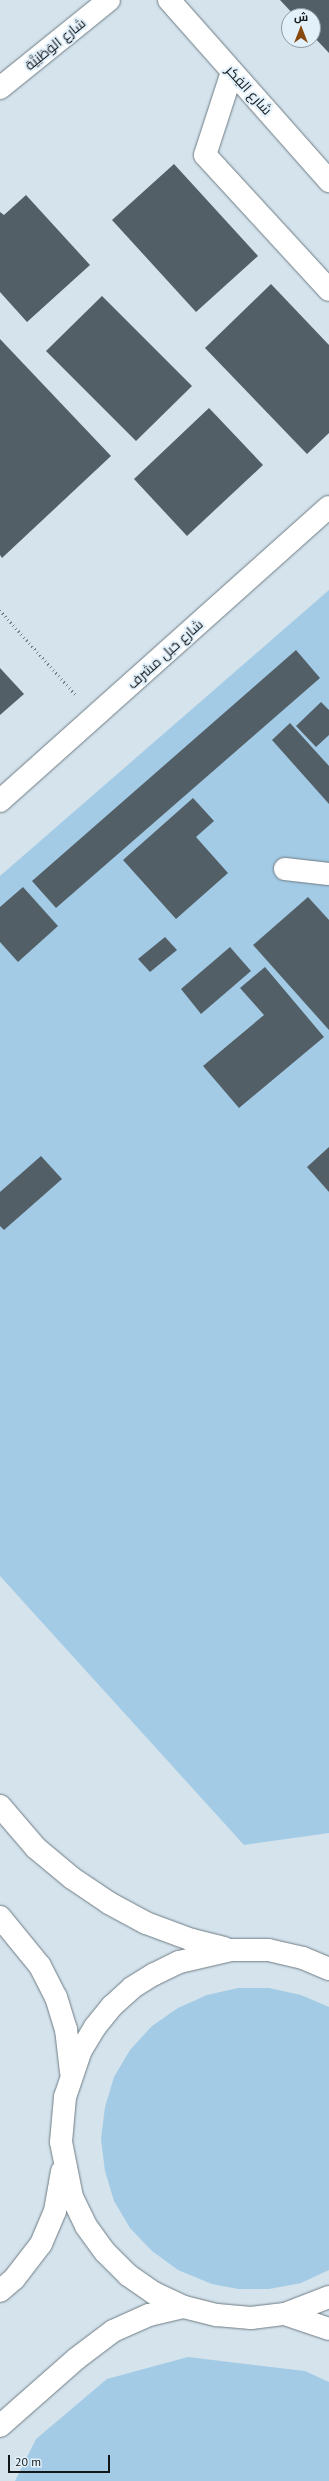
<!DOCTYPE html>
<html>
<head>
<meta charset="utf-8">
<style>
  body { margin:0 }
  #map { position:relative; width:329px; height:2481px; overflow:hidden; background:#d4e3ec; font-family:"PT Sans",Cairo,sans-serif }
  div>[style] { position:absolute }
  .green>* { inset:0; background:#a3cbe5 }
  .building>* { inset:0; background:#535f67 }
  .path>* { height:2.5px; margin-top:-1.25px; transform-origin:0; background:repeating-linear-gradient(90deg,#747e84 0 1px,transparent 0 4px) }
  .roads { filter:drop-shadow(0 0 1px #6f7c84) drop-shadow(0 0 1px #6f7c84) }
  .minor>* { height:22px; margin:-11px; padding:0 11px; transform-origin:11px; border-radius:11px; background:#fff }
  .major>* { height:22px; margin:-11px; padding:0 11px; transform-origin:11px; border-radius:11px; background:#fff }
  span { translate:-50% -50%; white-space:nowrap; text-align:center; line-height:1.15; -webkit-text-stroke:4px #e2f0fa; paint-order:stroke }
  .street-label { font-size:14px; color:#111619 }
  .north { position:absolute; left:281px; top:8px; width:40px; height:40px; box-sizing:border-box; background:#e2f0fa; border:1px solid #8e99a0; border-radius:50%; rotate:0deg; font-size:11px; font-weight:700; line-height:16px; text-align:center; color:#111619 }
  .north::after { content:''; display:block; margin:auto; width:14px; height:18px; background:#88490f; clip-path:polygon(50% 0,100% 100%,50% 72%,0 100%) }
  .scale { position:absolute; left:8px; top:2455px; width:102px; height:18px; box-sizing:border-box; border:2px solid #111619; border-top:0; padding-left:5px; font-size:12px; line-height:14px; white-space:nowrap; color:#111619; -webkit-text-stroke:3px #e2f0fa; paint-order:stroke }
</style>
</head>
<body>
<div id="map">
  <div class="green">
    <i style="clip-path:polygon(329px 590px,329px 1833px,244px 1845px,0 1576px,0 876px)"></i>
    <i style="clip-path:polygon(238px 1988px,269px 1988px,301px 1995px,329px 2007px,329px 2270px,301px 2283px,269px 2289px,238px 2289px,212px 2284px,178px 2270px,152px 2251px,130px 2228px,114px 2201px,105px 2171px,101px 2139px,105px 2107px,114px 2077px,130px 2050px,152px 2026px,178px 2008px,207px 1995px)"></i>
    <i style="clip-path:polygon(188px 2357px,305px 2371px,329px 2382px,329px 2481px,15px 2481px,36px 2439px,107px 2379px)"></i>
  </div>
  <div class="building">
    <i style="clip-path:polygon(280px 0,329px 0,329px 53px,313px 36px,313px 16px,295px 16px)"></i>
    <i style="clip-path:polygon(174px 164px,258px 256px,196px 312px,112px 220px)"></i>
    <i style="clip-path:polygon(26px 195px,90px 265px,27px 322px,0 292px,0 212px,4px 215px)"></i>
    <i style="clip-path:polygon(271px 284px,329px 345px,329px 433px,307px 454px,205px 348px)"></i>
    <i style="clip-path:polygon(102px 296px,192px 386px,136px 441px,46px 351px)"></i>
    <i style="clip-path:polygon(0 339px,111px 456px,2px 558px,0 555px)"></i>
    <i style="clip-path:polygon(209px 408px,263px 465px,187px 536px,134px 479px)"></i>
    <i style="clip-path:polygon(296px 650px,320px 678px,56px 908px,32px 881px)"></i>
    <i style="clip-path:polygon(0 668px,24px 694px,0 715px)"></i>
    <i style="clip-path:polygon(321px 702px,329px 710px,329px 735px,316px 747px,296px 726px)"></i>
    <i style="clip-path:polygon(290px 723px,329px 766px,329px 804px,272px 740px)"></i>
    <i style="clip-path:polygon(193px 798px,214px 821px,196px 837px,228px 873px,176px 919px,123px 860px)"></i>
    <i style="clip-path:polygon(23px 887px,58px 926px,18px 962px,0 942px,0 907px)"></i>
    <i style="clip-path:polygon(308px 897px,329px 920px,329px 1030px,253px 945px)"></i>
    <i style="clip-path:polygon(165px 937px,177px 950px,150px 972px,138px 959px)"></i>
    <i style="clip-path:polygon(230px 947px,251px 971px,201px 1014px,181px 989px)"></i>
    <i style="clip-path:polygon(265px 967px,324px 1037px,239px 1108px,203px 1066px,264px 1015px,240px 988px)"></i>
    <i style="clip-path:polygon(329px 1147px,329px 1192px,307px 1167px)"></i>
    <i style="clip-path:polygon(41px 1156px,62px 1179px,4px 1230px,0 1226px,0 1192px)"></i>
  </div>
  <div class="path">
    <i style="left:0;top:610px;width:114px;rotate:48.2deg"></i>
  </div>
  <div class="roads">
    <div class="minor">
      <i style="left:169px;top:0;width:242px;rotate:48.5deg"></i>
      <i style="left:232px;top:72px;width:87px;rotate:108deg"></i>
      <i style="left:205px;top:155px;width:183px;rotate:47.4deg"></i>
      <i style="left:0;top:88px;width:140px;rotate:-38.9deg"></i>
      <i style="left:0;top:801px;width:441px;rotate:-41.8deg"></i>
      <i style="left:285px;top:869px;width:44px;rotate:6.5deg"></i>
    </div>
    <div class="major">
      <i style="left:0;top:1806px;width:55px;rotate:49.4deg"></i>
      <i style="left:36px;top:1848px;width:47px;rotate:39.8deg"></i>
      <i style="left:72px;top:1878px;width:45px;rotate:34deg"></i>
      <i style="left:109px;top:1903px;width:42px;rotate:28.4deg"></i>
      <i style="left:146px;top:1923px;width:49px;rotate:20.3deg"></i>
      <i style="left:192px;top:1940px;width:33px;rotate:14deg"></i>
      <i style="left:0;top:1917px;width:63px;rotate:50.8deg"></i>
      <i style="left:40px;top:1966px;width:35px;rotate:63deg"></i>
      <i style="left:56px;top:1997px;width:34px;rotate:73deg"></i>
      <i style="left:66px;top:2029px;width:43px;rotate:83.4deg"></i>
      <i style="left:329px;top:1969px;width:28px;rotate:-157deg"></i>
      <i style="left:303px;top:1958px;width:36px;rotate:-167deg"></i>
      <i style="left:268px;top:1950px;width:37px;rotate:180deg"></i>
      <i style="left:231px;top:1950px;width:53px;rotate:167deg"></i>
      <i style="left:179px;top:1962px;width:28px;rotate:154deg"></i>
      <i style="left:154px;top:1974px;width:26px;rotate:148deg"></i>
      <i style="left:132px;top:1988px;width:27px;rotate:138deg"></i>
      <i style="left:112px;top:2006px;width:27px;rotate:129deg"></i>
      <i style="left:95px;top:2027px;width:27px;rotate:121deg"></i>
      <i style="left:81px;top:2050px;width:50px;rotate:108.8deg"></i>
      <i style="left:65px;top:2097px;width:45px;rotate:95.1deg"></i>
      <i style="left:61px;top:2142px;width:56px;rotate:78.7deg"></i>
      <i style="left:72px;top:2197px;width:32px;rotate:64deg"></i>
      <i style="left:86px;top:2226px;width:32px;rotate:54deg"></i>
      <i style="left:105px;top:2252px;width:33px;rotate:45deg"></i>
      <i style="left:128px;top:2275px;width:32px;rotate:35deg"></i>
      <i style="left:154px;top:2293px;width:33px;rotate:25deg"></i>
      <i style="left:184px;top:2307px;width:34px;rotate:14deg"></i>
      <i style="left:217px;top:2315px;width:34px;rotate:5deg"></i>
      <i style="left:251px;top:2318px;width:34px;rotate:-7deg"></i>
      <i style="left:285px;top:2314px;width:47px;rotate:-21.1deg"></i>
      <i style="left:0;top:2291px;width:18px;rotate:-41deg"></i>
      <i style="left:14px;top:2279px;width:44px;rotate:-52.4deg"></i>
      <i style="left:41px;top:2244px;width:36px;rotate:-67deg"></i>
      <i style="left:55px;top:2211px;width:40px;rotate:-80deg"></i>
      <i style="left:285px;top:2314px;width:46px;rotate:18.8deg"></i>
      <i style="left:0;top:2426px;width:101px;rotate:-41.4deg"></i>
      <i style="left:76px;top:2359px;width:46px;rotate:-37.1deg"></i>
      <i style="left:113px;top:2331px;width:39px;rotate:-24deg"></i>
      <i style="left:149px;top:2315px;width:36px;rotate:-13deg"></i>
    </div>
  </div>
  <div class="street-label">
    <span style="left:55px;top:44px;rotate:-39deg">شارع الوَطَنِيَّة</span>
    <span style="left:249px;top:90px;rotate:48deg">شارع الفِكر</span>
    <span style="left:165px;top:654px;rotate:-42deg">شارع حَبل مشرف</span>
  </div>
  <div class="north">ش</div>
  <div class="scale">20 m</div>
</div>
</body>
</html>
